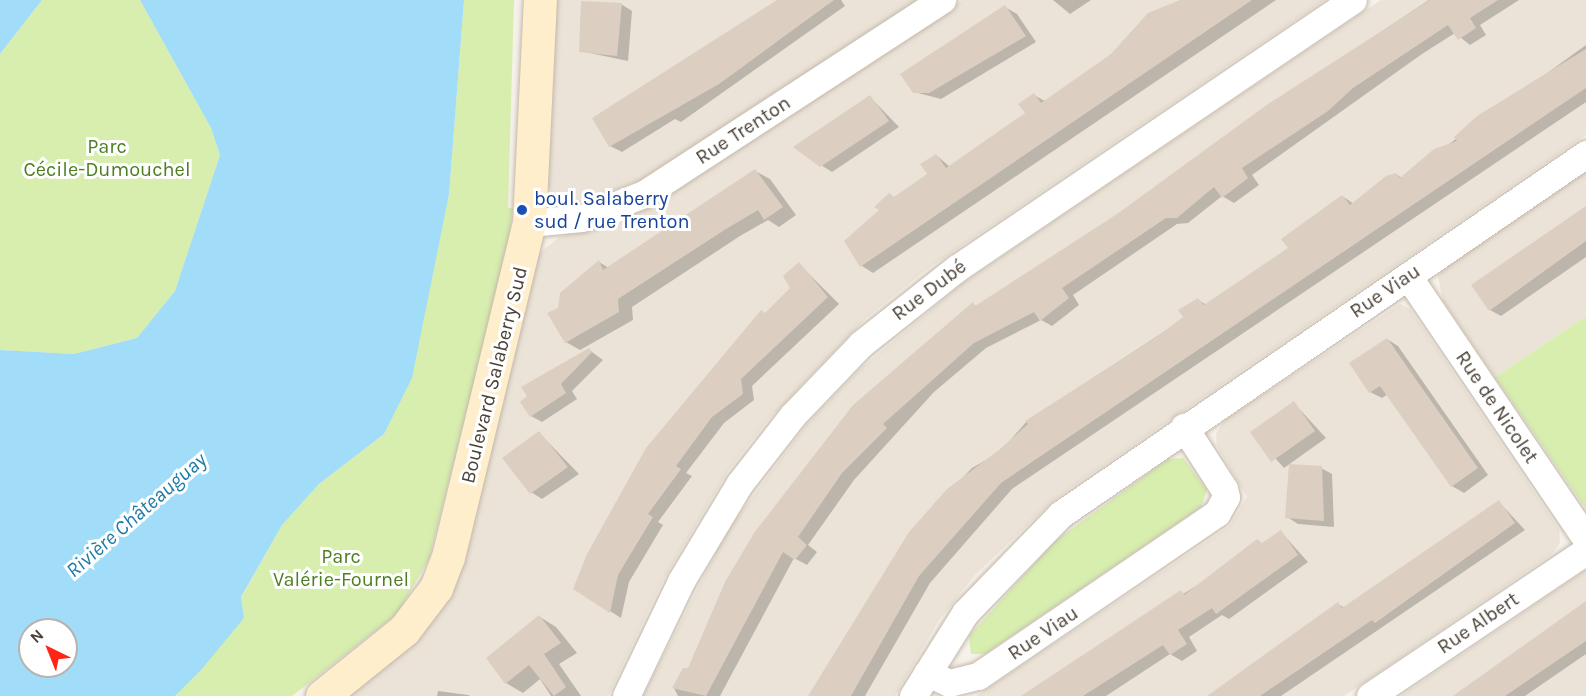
<!DOCTYPE html>
<html>
<head>
<meta charset="utf-8">
<style>
  body { margin:0 }
  #map { position:relative; width:1586px; height:696px; overflow:hidden; background:#f6f1ea; font-family:Karla,sans-serif }
  div>[style] { position:absolute }
  .residential>* { inset:0; background:#ebe3d7 }
  .green>* { inset:0; background:#d7eeaf }
  .water>* { inset:0; background:#a1dcf8 }
  .shadow>* { inset:0; background:#0003 }
  .building>* { inset:0; background:#dccfc1 }
  .roads { filter:drop-shadow(0 0 2px #c3b8ab) drop-shadow(0 0 2px #c3b8ab) }
  .street>* { height:27px; margin:-13.5px; padding:0 13.5px; transform-origin:13.5px; border-radius:13.5px; background:#fff }
  .secondary>* { height:33px; margin:-16.5px; padding:0 16.5px; transform-origin:16.5px; border-radius:16.5px; background:#ffeecb }
  .dots>* { width:16px; height:16px; translate:-50% -50%; box-sizing:border-box; border:3px solid #fff; border-radius:50% }
  span { translate:-50% -50%; white-space:nowrap; text-align:center; line-height:1.15; -webkit-text-stroke:6px #fff; paint-order:stroke }
  .street-label { font-size:20px; color:#4b4137 }
  .park-label { font-size:20px; color:#4d7f21 }
  .transit-label { font-size:20px; color:#164399 }
  .left { translate:0 -50%; text-align:left }
  .water-label { font-size:21px; color:#1f7caa; font-style:italic }
  .north { position:absolute; left:18px; top:618px; width:60px; height:60px; box-sizing:border-box; background:#fff; border:2px solid #b7b3af; border-radius:50%; rotate:317deg; font-size:16px; font-weight:700; line-height:24px; text-align:center; color:#4b4137 }
  .north::after { content:''; display:block; margin:auto; width:21px; height:27px; background:#ff2618; clip-path:polygon(50% 0,100% 100%,50% 72%,0 100%) }
</style>
</head>
<body>
<div id="map">
  <div class="residential">
    <i style="clip-path:polygon(547px 0,926px 0,662px 172px,568px 207px,556px 201px,543px 176px)"></i>
    <i style="clip-path:polygon(962px 0,1325px 0,926px 270px,865px 319px,767px 421px,728px 471px,663px 580px,608px 696px,337px 696px,402px 645px,529px 268px,540px 253px,558px 238px,677px 189px)"></i>
    <i style="clip-path:polygon(1381px 0,1586px 0,1586px 135px,1056px 498px,975px 575px,939px 620px,895px 696px,643px 696px,727px 531px,807px 424px,859px 370px,963px 283px)"></i>
    <i style="clip-path:polygon(1586px 171px,1586px 316px,1495px 377px,1443px 301px,1438px 276px,1449px 262px)"></i>
    <i style="clip-path:polygon(1400px 304px,1410px 309px,1559px 529px,1560px 543px,1552px 554px,1344px 696px,976px 696px,1230px 526px,1247px 497px,1217px 446px,1216px 434px,1225px 420px)"></i>
    <i style="clip-path:polygon(1586px 570px,1586px 696px,1401px 696px)"></i>
  </div>
  <div class="green">
    <i style="clip-path:polygon(42px 0,140px 0,211px 128px,220px 155px,175px 291px,137px 338px,74px 354px,0 350px,0 54px)"></i>
    <i style="clip-path:polygon(464px 0,514px 0,508px 208px,513px 208px,507px 253px,429px 559px,397px 614px,292px 696px,175px 696px,244px 618px,241px 598px,282px 525px,319px 484px,384px 434px,449px 194px)"></i>
    <i style="clip-path:polygon(1586px 316px,1586px 509px,1495px 377px)"></i>
    <i style="clip-path:polygon(1183px 458px,1207px 490px,1201px 507px,985px 654px,971px 654px,969px 636px,1055px 541px,1168px 459px)"></i>
  </div>
  <div class="water">
    <i style="clip-path:polygon(0 0,42px 0,0 54px)"></i>
    <i style="clip-path:polygon(evenodd,140px 0,464px 0,449px 194px,412px 378px,384px 434px,319px 484px,282px 525px,241px 597px,244px 618px,201px 670px,175px 696px,0 696px,0 350px,74px 354px,137px 338px,175px 291px,220px 155px,211px 128px,140px 0,30px 630px,66px 630px,66px 666px,30px 666px,30px 630px)"></i>
  </div>
  <div class="shadow">
    <i style="clip-path:polygon(779px 0,841px 0,845px 6px,681px 122px,675px 119px,622px 152px,610px 146px)"></i>
    <i style="clip-path:polygon(1053px 0,1091px 0,1070px 14px)"></i>
    <i style="clip-path:polygon(1193px 0,1276px 0,873px 273px,862px 266px,846px 241px,929px 174px,936px 155px,950px 167px,1027px 114px,1034px 95px,1045px 101px)"></i>
    <i style="clip-path:polygon(1429px 0,1519px 0,1480px 25px,1486px 35px,1470px 45px,1455px 33px,1422px 54px,1252px 175px,1259px 185px,1234px 203px,1222px 196px,1188px 223px,1177px 224px,1073px 295px,1079px 305px,1052px 326px,1041px 320px,986px 348px,934px 392px,854px 480px,808px 545px,817px 552px,807px 565px,794px 558px,720px 696px,678px 696px,674px 688px,973px 304px,977px 307px,1118px 215px,1269px 106px)"></i>
    <i style="clip-path:polygon(621px 4px,632px 11px,628px 61px,580px 51px)"></i>
    <i style="clip-path:polygon(1005px 7px,1017px 14px,1036px 42px,941px 99px,914px 92px)"></i>
    <i style="clip-path:polygon(1586px 45px,1586px 102px,1012px 489px,930px 583px,865px 696px,810px 696px,910px 533px,972px 468px,1000px 452px,1027px 421px,1185px 318px,1198px 300px,1207px 305px,1290px 248px,1342px 196px,1354px 204px,1396px 174px,1402px 178px)"></i>
    <i style="clip-path:polygon(870px 97px,899px 127px,832px 172px,821px 165px)"></i>
    <i style="clip-path:polygon(755px 171px,770px 179px,796px 215px,779px 227px,768px 220px,740px 236px,632px 307px,633px 320px,580px 350px,566px 342px,559px 309px,599px 262px,609px 268px)"></i>
    <i style="clip-path:polygon(1586px 211px,1586px 257px,1501px 316px,1490px 310px)"></i>
    <i style="clip-path:polygon(799px 264px,839px 304px,752px 386px,754px 400px,724px 423px,686px 473px,692px 476px,658px 522px,663px 525px,629px 582px,621px 618px,575px 589px,766px 314px,792px 288px)"></i>
    <i style="clip-path:polygon(1387px 339px,1398px 346px,1488px 475px,1464px 493px,1452px 486px,1388px 394px,1382px 398px,1370px 392px)"></i>
    <i style="clip-path:polygon(589px 350px,603px 360px,572px 391px,577px 399px,542px 422px,531px 416px)"></i>
    <i style="clip-path:polygon(1294px 403px,1326px 438px,1284px 468px,1252px 432px)"></i>
    <i style="clip-path:polygon(539px 433px,579px 474px,542px 499px,531px 492px)"></i>
    <i style="clip-path:polygon(1321px 468px,1332px 474px,1334px 527px,1298px 524px,1287px 517px)"></i>
    <i style="clip-path:polygon(1499px 502px,1525px 530px,1281px 696px,1210px 696px,1338px 604px,1345px 608px)"></i>
    <i style="clip-path:polygon(1281px 532px,1308px 562px,1229px 619px,1222px 615px,1189px 637px,1197px 651px,1182px 661px,1170px 654px,1106px 696px,1022px 696px)"></i>
    <i style="clip-path:polygon(1586px 606px,1586px 654px,1525px 696px,1457px 696px)"></i>
    <i style="clip-path:polygon(540px 617px,556px 627px,577px 653px,559px 664px,581px 696px,551px 696px,540px 679px,523px 693px,506px 683px)"></i>
    <i style="clip-path:polygon(438px 691px,468px 695px,470px 696px,437px 696px)"></i>
  </div>
  <div class="building">
    <i style="clip-path:polygon(777px 0,834px 0,719px 84px,609px 147px,592px 118px)"></i>
    <i style="clip-path:polygon(1180px 0,1252px 0,860px 267px,844px 241px,879px 210px,874px 207px,889px 193px,894px 197px,927px 174px,920px 164px,936px 154px,946px 168px,1025px 113px,1018px 104px,1034px 93px,1041px 103px,1111px 54px,1148px 13px)"></i>
    <i style="clip-path:polygon(1430px 0,1498px 0,1470px 18px,1476px 28px,1458px 40px,1448px 25px,1353px 88px,1328px 111px,1242px 168px,1248px 178px,1222px 198px,1214px 187px,1177px 218px,1166px 218px,1062px 288px,1069px 298px,1040px 321px,1034px 312px,974px 343px,883px 424px,887px 428px,842px 473px,798px 537px,807px 545px,795px 560px,783px 552px,706px 696px,672px 688px,683px 668px,688px 668px,725px 582px,754px 533px,853px 405px,973px 302px,975px 306px,1117px 214px,1268px 104px)"></i>
    <i style="clip-path:polygon(581px 1px,622px 3px,617px 56px,579px 52px)"></i>
    <i style="clip-path:polygon(1005px 5px,1026px 36px,929px 93px,913px 93px,900px 74px)"></i>
    <i style="clip-path:polygon(1586px 49px,1586px 88px,1001px 483px,919px 576px,851px 696px,808px 696px,909px 532px,947px 489px,999px 450px,1028px 424px,1025px 421px,1155px 338px,1183px 317px,1178px 310px,1198px 298px,1204px 305px,1288px 248px,1281px 239px,1342px 195px,1350px 205px,1386px 176px,1396px 173px,1400px 178px,1434px 149px,1457px 141px,1454px 137px,1477px 116px)"></i>
    <i style="clip-path:polygon(870px 95px,889px 121px,820px 167px,793px 147px)"></i>
    <i style="clip-path:polygon(755px 169px,783px 207px,764px 220px,758px 210px,726px 229px,618px 299px,619px 312px,565px 343px,547px 313px,558px 308px,560px 293px,599px 260px,603px 270px)"></i>
    <i style="clip-path:polygon(1586px 206px,1586px 241px,1489px 311px,1471px 285px)"></i>
    <i style="clip-path:polygon(799px 262px,828px 297px,741px 379px,743px 394px,712px 417px,676px 466px,681px 469px,648px 514px,653px 517px,618px 575px,610px 613px,573px 589px,587px 554px,646px 448px,761px 310px,765px 313px,790px 288px,783px 276px)"></i>
    <i style="clip-path:polygon(1387px 338px,1478px 468px,1451px 487px,1380px 386px,1369px 393px,1349px 363px)"></i>
    <i style="clip-path:polygon(589px 348px,592px 352px,561px 384px,566px 393px,530px 417px,520px 402px,527px 396px,521px 387px)"></i>
    <i style="clip-path:polygon(1294px 401px,1315px 431px,1271px 462px,1250px 432px)"></i>
    <i style="clip-path:polygon(539px 431px,568px 467px,530px 494px,502px 458px)"></i>
    <i style="clip-path:polygon(1289px 464px,1322px 466px,1324px 521px,1285px 518px)"></i>
    <i style="clip-path:polygon(1499px 500px,1515px 523px,1375px 623px,1372px 620px,1260px 696px,1207px 696px,1338px 602px,1342px 608px)"></i>
    <i style="clip-path:polygon(1281px 530px,1298px 555px,1216px 614px,1212px 608px,1178px 630px,1187px 644px,1170px 655px,1163px 645px,1083px 696px,1021px 696px,1181px 590px,1184px 595px,1257px 539px,1262px 543px)"></i>
    <i style="clip-path:polygon(1586px 601px,1586px 641px,1505px 696px,1453px 696px)"></i>
    <i style="clip-path:polygon(539px 615px,561px 643px,544px 654px,566px 687px,554px 696px,529px 665px,505px 684px,486px 658px)"></i>
  </div>
  <div class="roads">
    <div class="street">
      <i style="left:529px;top:223px;width:53px;rotate:-5.4deg"></i>
      <i style="left:582px;top:218px;width:66px;rotate:-21.2deg"></i>
      <i style="left:644px;top:194px;width:356px;rotate:-33.1deg"></i>
      <i style="left:1408px;top:276px;width:318px;rotate:55.9deg"></i>
      <i style="left:927px;top:673px;width:24px;rotate:24deg"></i>
      <i style="left:949px;top:683px;width:30px;rotate:-14deg"></i>
      <i style="left:978px;top:676px;width:289px;rotate:-34.3deg"></i>
      <i style="left:1217px;top:513px;width:18px;rotate:-61deg"></i>
      <i style="left:1226px;top:497px;width:8px;rotate:-104deg"></i>
      <i style="left:1224px;top:489px;width:74px;rotate:-122.8deg"></i>
      <i style="left:626px;top:696px;width:127px;rotate:-64.4deg"></i>
      <i style="left:681px;top:581px;width:114px;rotate:-59deg"></i>
      <i style="left:740px;top:483px;width:86px;rotate:-52.1deg"></i>
      <i style="left:793px;top:415px;width:98px;rotate:-46.2deg"></i>
      <i style="left:861px;top:344px;width:122px;rotate:-38.4deg"></i>
      <i style="left:957px;top:268px;width:478px;rotate:-34.1deg"></i>
      <i style="left:913px;top:696px;width:98px;rotate:-57.9deg"></i>
      <i style="left:965px;top:613px;width:138px;rotate:-45.9deg"></i>
      <i style="left:1061px;top:514px;width:637px;rotate:-34.44deg"></i>
      <i style="left:1370px;top:696px;width:260px;rotate:-33.9deg"></i>
    </div>
    <div class="secondary">
      <i style="left:322px;top:696px;width:105px;rotate:-38.8deg"></i>
      <i style="left:404px;top:630px;width:53px;rotate:-52.7deg"></i>
      <i style="left:436px;top:588px;width:33px;rotate:-69deg"></i>
      <i style="left:448px;top:557px;width:344px;rotate:-76.4deg"></i>
      <i style="left:529px;top:223px;width:223px;rotate:-87.2deg"></i>
    </div>
  </div>
  <div class="dots">
    <i style="left:522px;top:210px;background:#1a4fb4"></i>
  </div>
  <div class="street-label">
    <span style="left:743px;top:130px;rotate:-33deg">Rue Trenton</span>
    <span style="left:929px;top:290px;rotate:-37deg">Rue Dubé</span>
    <span style="left:1385px;top:291px;rotate:-34deg">Rue Viau</span>
    <span style="left:494px;top:375px;rotate:-76deg">Boulevard Salaberry Sud</span>
    <span style="left:1497px;top:407px;rotate:56deg">Rue de Nicolet</span>
    <span style="left:1478px;top:623px;rotate:-34deg">Rue Albert</span>
    <span style="left:1043px;top:633px;rotate:-34deg">Rue Viau</span>
  </div>
  <div class="park-label">
    <span style="left:107px;top:158px">Parc<br>Cécile-Dumouchel</span>
    <span style="left:341px;top:568px">Parc<br>Valérie-Fournel</span>
  </div>
  <div class="transit-label">
    <span class="left" style="left:534px;top:210px">boul. Salaberry<br>sud / rue Trenton</span>
  </div>
  <div class="water-label">
    <span style="left:136px;top:515px;rotate:-41deg">Rivière Châteauguay</span>
  </div>
  <div class="north">N</div>
</div>
</body>
</html>
